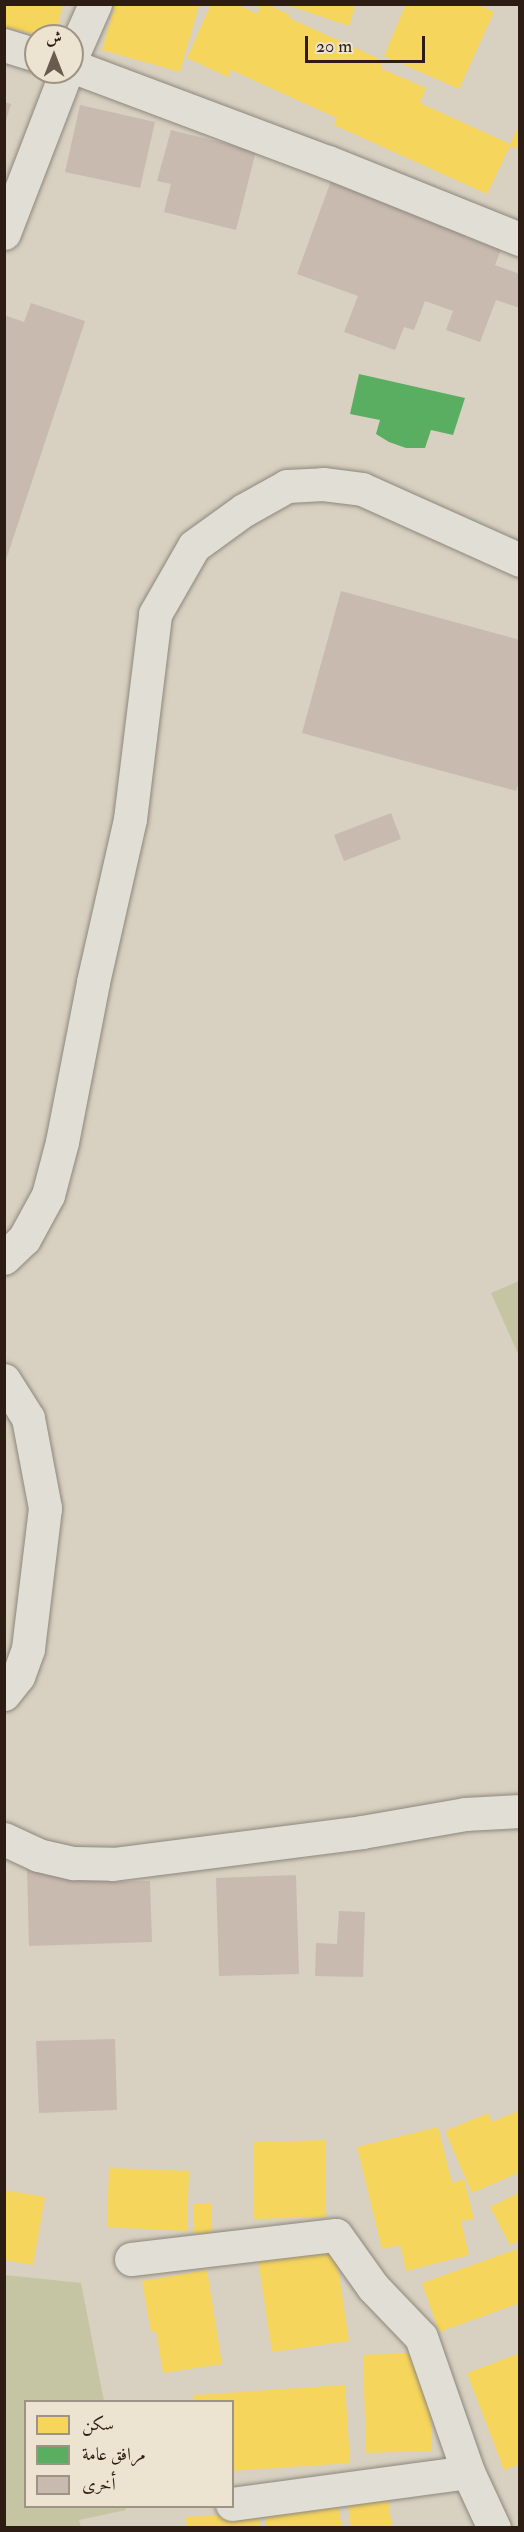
<!DOCTYPE html>
<html>
<head>
<meta charset="utf-8">
<style>
  body { margin:0 }
  #map { position:relative; width:524px; height:2532px; overflow:hidden; background:#d8d0c0; font-family:"IM FELL Double Pica",Amiri,serif }
  div>[style] { position:absolute }
  .green>* { inset:0; background:#c5c5a3 }
  .homes>* { inset:0; background:#f6d55c }
  .public>* { inset:0; background:#5aae61 }
  .building>* { inset:0; background:#c9baaf }
  .roads { filter:drop-shadow(0 0 2px #8d877d) drop-shadow(0 0 2px #8d877d) }
  .minor>* { height:33px; margin:-16.5px; padding:0 16.5px; transform-origin:16.5px; border-radius:16.5px; background:#e1ded5 }
  span { translate:-50% -50%; white-space:nowrap; text-align:center; line-height:1.15; -webkit-text-stroke:6px #ece3d0; paint-order:stroke }
  .frame { position:absolute; inset:0; border:6px solid #2c1c14; pointer-events:none }
  .legend { position:absolute; left:24px; top:2400px; width:210px; height:108px; box-sizing:border-box; background:#ece3d0; border:2px solid #9f9385; margin:0; padding:8px 10px; list-style:none; font-size:18px; color:#2c1c14 }
  .legend li { display:flex; align-items:center; gap:12px; height:30px }
  .legend b { width:30px; border:2px solid #9f9385 }
  .north { position:absolute; left:24px; top:24px; width:60px; height:60px; box-sizing:border-box; background:#ece3d0; border:2px solid #9f9385; border-radius:50%; rotate:0deg; font-size:16px; font-weight:700; line-height:24px; text-align:center; color:#2c1c14 }
  .north::after { content:''; display:block; margin:auto; width:21px; height:27px; background:#685b50; clip-path:polygon(50% 0,100% 100%,50% 72%,0 100%) }
  .scale { position:absolute; left:305px; top:36px; width:120px; height:27px; box-sizing:border-box; border:3px solid #2c1c14; border-top:0; padding-left:8px; font-size:18px; line-height:21px; white-space:nowrap; color:#2c1c14; -webkit-text-stroke:4px #ece3d0; paint-order:stroke }
</style>
</head>
<body>
<div id="map">
  <div class="green">
    <i style="clip-path:polygon(519px 1281px,519px 1356px,491px 1293px)"></i>
    <i style="clip-path:polygon(5px 2275px,81px 2283px,104px 2401px,26px 2402px,26px 2506px,125px 2506px,126px 2510px,79px 2520px,81px 2527px,5px 2527px)"></i>
  </div>
  <div class="homes">
    <i style="clip-path:polygon(4px 4px,63px 4px,55px 36px,42px 36px,4px 27px)"></i>
    <i style="clip-path:polygon(211px 4px,237px 4px,257px 14px,261px 4px,267px 4px,290px 15px,289px 18px,384px 61px,380px 68px,426px 88px,420px 103px,510px 144px,520px 122px,520px 150px,510px 146px,487px 194px,334px 125px,337px 118px,231px 70px,228px 77px,187px 58px)"></i>
    <i style="clip-path:polygon(284px 4px,356px 4px,349px 26px)"></i>
    <i style="clip-path:polygon(406px 4px,477px 4px,494px 12px,459px 89px,384px 56px)"></i>
    <i style="clip-path:polygon(115px 5px,199px 5px,180px 72px,102px 50px)"></i>
    <i style="clip-path:polygon(520px 2110px,520px 2172px,472px 2193px,445px 2131px,488px 2113px,492px 2122px)"></i>
    <i style="clip-path:polygon(438px 2127px,452px 2183px,464px 2179px,474px 2219px,461px 2221px,469px 2255px,406px 2271px,400px 2245px,382px 2249px,357px 2147px)"></i>
    <i style="clip-path:polygon(325px 2140px,326px 2217px,254px 2219px,253px 2142px)"></i>
    <i style="clip-path:polygon(109px 2168px,189px 2171px,187px 2231px,107px 2227px)"></i>
    <i style="clip-path:polygon(4px 2190px,45px 2197px,33px 2265px,4px 2260px)"></i>
    <i style="clip-path:polygon(520px 2192px,520px 2240px,510px 2245px,490px 2207px)"></i>
    <i style="clip-path:polygon(194px 2203px,211px 2203px,212px 2233px,194px 2233px)"></i>
    <i style="clip-path:polygon(520px 2248px,520px 2303px,439px 2332px,422px 2283px)"></i>
    <i style="clip-path:polygon(335px 2249px,349px 2341px,272px 2352px,258px 2260px)"></i>
    <i style="clip-path:polygon(207px 2270px,222px 2364px,163px 2373px,156px 2331px,151px 2332px,142px 2281px)"></i>
    <i style="clip-path:polygon(428px 2352px,432px 2451px,366px 2453px,363px 2355px)"></i>
    <i style="clip-path:polygon(520px 2353px,520px 2464px,504px 2470px,467px 2373px)"></i>
    <i style="clip-path:polygon(345px 2385px,350px 2463px,232px 2471px,232px 2402px,194px 2402px,194px 2395px)"></i>
    <i style="clip-path:polygon(337px 2500px,342px 2528px,267px 2528px,264px 2512px)"></i>
    <i style="clip-path:polygon(388px 2500px,392px 2528px,351px 2528px,348px 2505px)"></i>
    <i style="clip-path:polygon(259px 2513px,260px 2528px,187px 2528px,186px 2517px)"></i>
  </div>
  <div class="public">
    <i style="clip-path:polygon(359px 374px,465px 398px,453px 435px,431px 430px,425px 448px,406px 448px,389px 442px,376px 434px,380px 420px,350px 414px)"></i>
  </div>
  <div class="building">
    <i style="clip-path:polygon(4px 102px,11px 104px,5px 124px,4px 124px)"></i>
    <i style="clip-path:polygon(80px 105px,155px 122px,140px 188px,65px 172px)"></i>
    <i style="clip-path:polygon(171px 130px,256px 151px,236px 230px,164px 212px,171px 184px,157px 181px)"></i>
    <i style="clip-path:polygon(332px 178px,468px 228px,465px 237px,501px 250px,495px 265px,520px 274px,520px 308px,496px 300px,480px 342px,446px 330px,453px 311px,425px 301px,414px 330px,404px 327px,395px 350px,344px 332px,358px 296px,297px 274px)"></i>
    <i style="clip-path:polygon(31px 303px,85px 321px,5px 563px,4px 315px,24px 322px)"></i>
    <i style="clip-path:polygon(341px 591px,520px 640px,520px 778px,516px 791px,302px 733px)"></i>
    <i style="clip-path:polygon(391px 813px,401px 839px,344px 861px,334px 835px)"></i>
    <i style="clip-path:polygon(109px 1866px,110px 1882px,150px 1881px,152px 1942px,29px 1946px,27px 1869px)"></i>
    <i style="clip-path:polygon(296px 1875px,299px 1974px,219px 1976px,216px 1878px)"></i>
    <i style="clip-path:polygon(339px 1911px,365px 1912px,363px 1977px,315px 1976px,316px 1943px,337px 1944px)"></i>
    <i style="clip-path:polygon(115px 2039px,117px 2110px,39px 2113px,36px 2041px)"></i>
  </div>
  <div class="roads">
    <div class="minor">
      <i style="left:4px;top:45px;width:34px;rotate:17deg"></i>
      <i style="left:72px;top:56px;width:57px;rotate:-66.1deg"></i>
      <i style="left:72px;top:66px;width:273px;rotate:20.6deg"></i>
      <i style="left:328px;top:162px;width:207px;rotate:21.9deg"></i>
      <i style="left:4px;top:233px;width:173px;rotate:-68.9deg"></i>
      <i style="left:4px;top:1258px;width:28px;rotate:-44deg"></i>
      <i style="left:24px;top:1239px;width:50px;rotate:-61.4deg"></i>
      <i style="left:48px;top:1195px;width:55px;rotate:-75.2deg"></i>
      <i style="left:62px;top:1142px;width:163px;rotate:-79deg"></i>
      <i style="left:93px;top:982px;width:167px;rotate:-77.2deg"></i>
      <i style="left:130px;top:819px;width:207px;rotate:-83deg"></i>
      <i style="left:155px;top:614px;width:78px;rotate:-60.2deg"></i>
      <i style="left:194px;top:546px;width:62px;rotate:-35.8deg"></i>
      <i style="left:244px;top:510px;width:49px;rotate:-29.2deg"></i>
      <i style="left:287px;top:486px;width:36px;rotate:-3deg"></i>
      <i style="left:323px;top:484px;width:39px;rotate:7deg"></i>
      <i style="left:362px;top:489px;width:173px;rotate:24.2deg"></i>
      <i style="left:4px;top:1380px;width:45px;rotate:57.7deg"></i>
      <i style="left:28px;top:1418px;width:92px;rotate:79.3deg"></i>
      <i style="left:45px;top:1508px;width:142px;rotate:96.9deg"></i>
      <i style="left:28px;top:1649px;width:29px;rotate:110deg"></i>
      <i style="left:18px;top:1676px;width:23px;rotate:128deg"></i>
      <i style="left:4px;top:1839px;width:38px;rotate:25deg"></i>
      <i style="left:38px;top:1855px;width:37px;rotate:13deg"></i>
      <i style="left:74px;top:1863px;width:39px;rotate:1deg"></i>
      <i style="left:113px;top:1864px;width:251px;rotate:-7.3deg"></i>
      <i style="left:362px;top:1832px;width:105px;rotate:-9.9deg"></i>
      <i style="left:465px;top:1814px;width:55px;rotate:-3.1deg"></i>
      <i style="left:131px;top:2259px;width:206px;rotate:-6.7deg"></i>
      <i style="left:336px;top:2235px;width:64px;rotate:54.6deg"></i>
      <i style="left:373px;top:2287px;width:69px;rotate:46.2deg"></i>
      <i style="left:421px;top:2337px;width:143px;rotate:70.8deg"></i>
      <i style="left:468px;top:2472px;width:62px;rotate:65.1deg"></i>
      <i style="left:232px;top:2504px;width:238px;rotate:-7.7deg"></i>
    </div>
  </div>
  <div class="frame"></div>
  <ul class="legend">
  <li><b style="height:16px;background:#f6d55c"></b>سكن</li>
  <li><b style="height:16px;background:#5aae61"></b>مرافق عامة</li>
  <li><b style="height:16px;background:#c9baaf"></b>أخرى</li>
  </ul>
  <div class="north">ش</div>
  <div class="scale">20 m</div>
</div>
</body>
</html>
